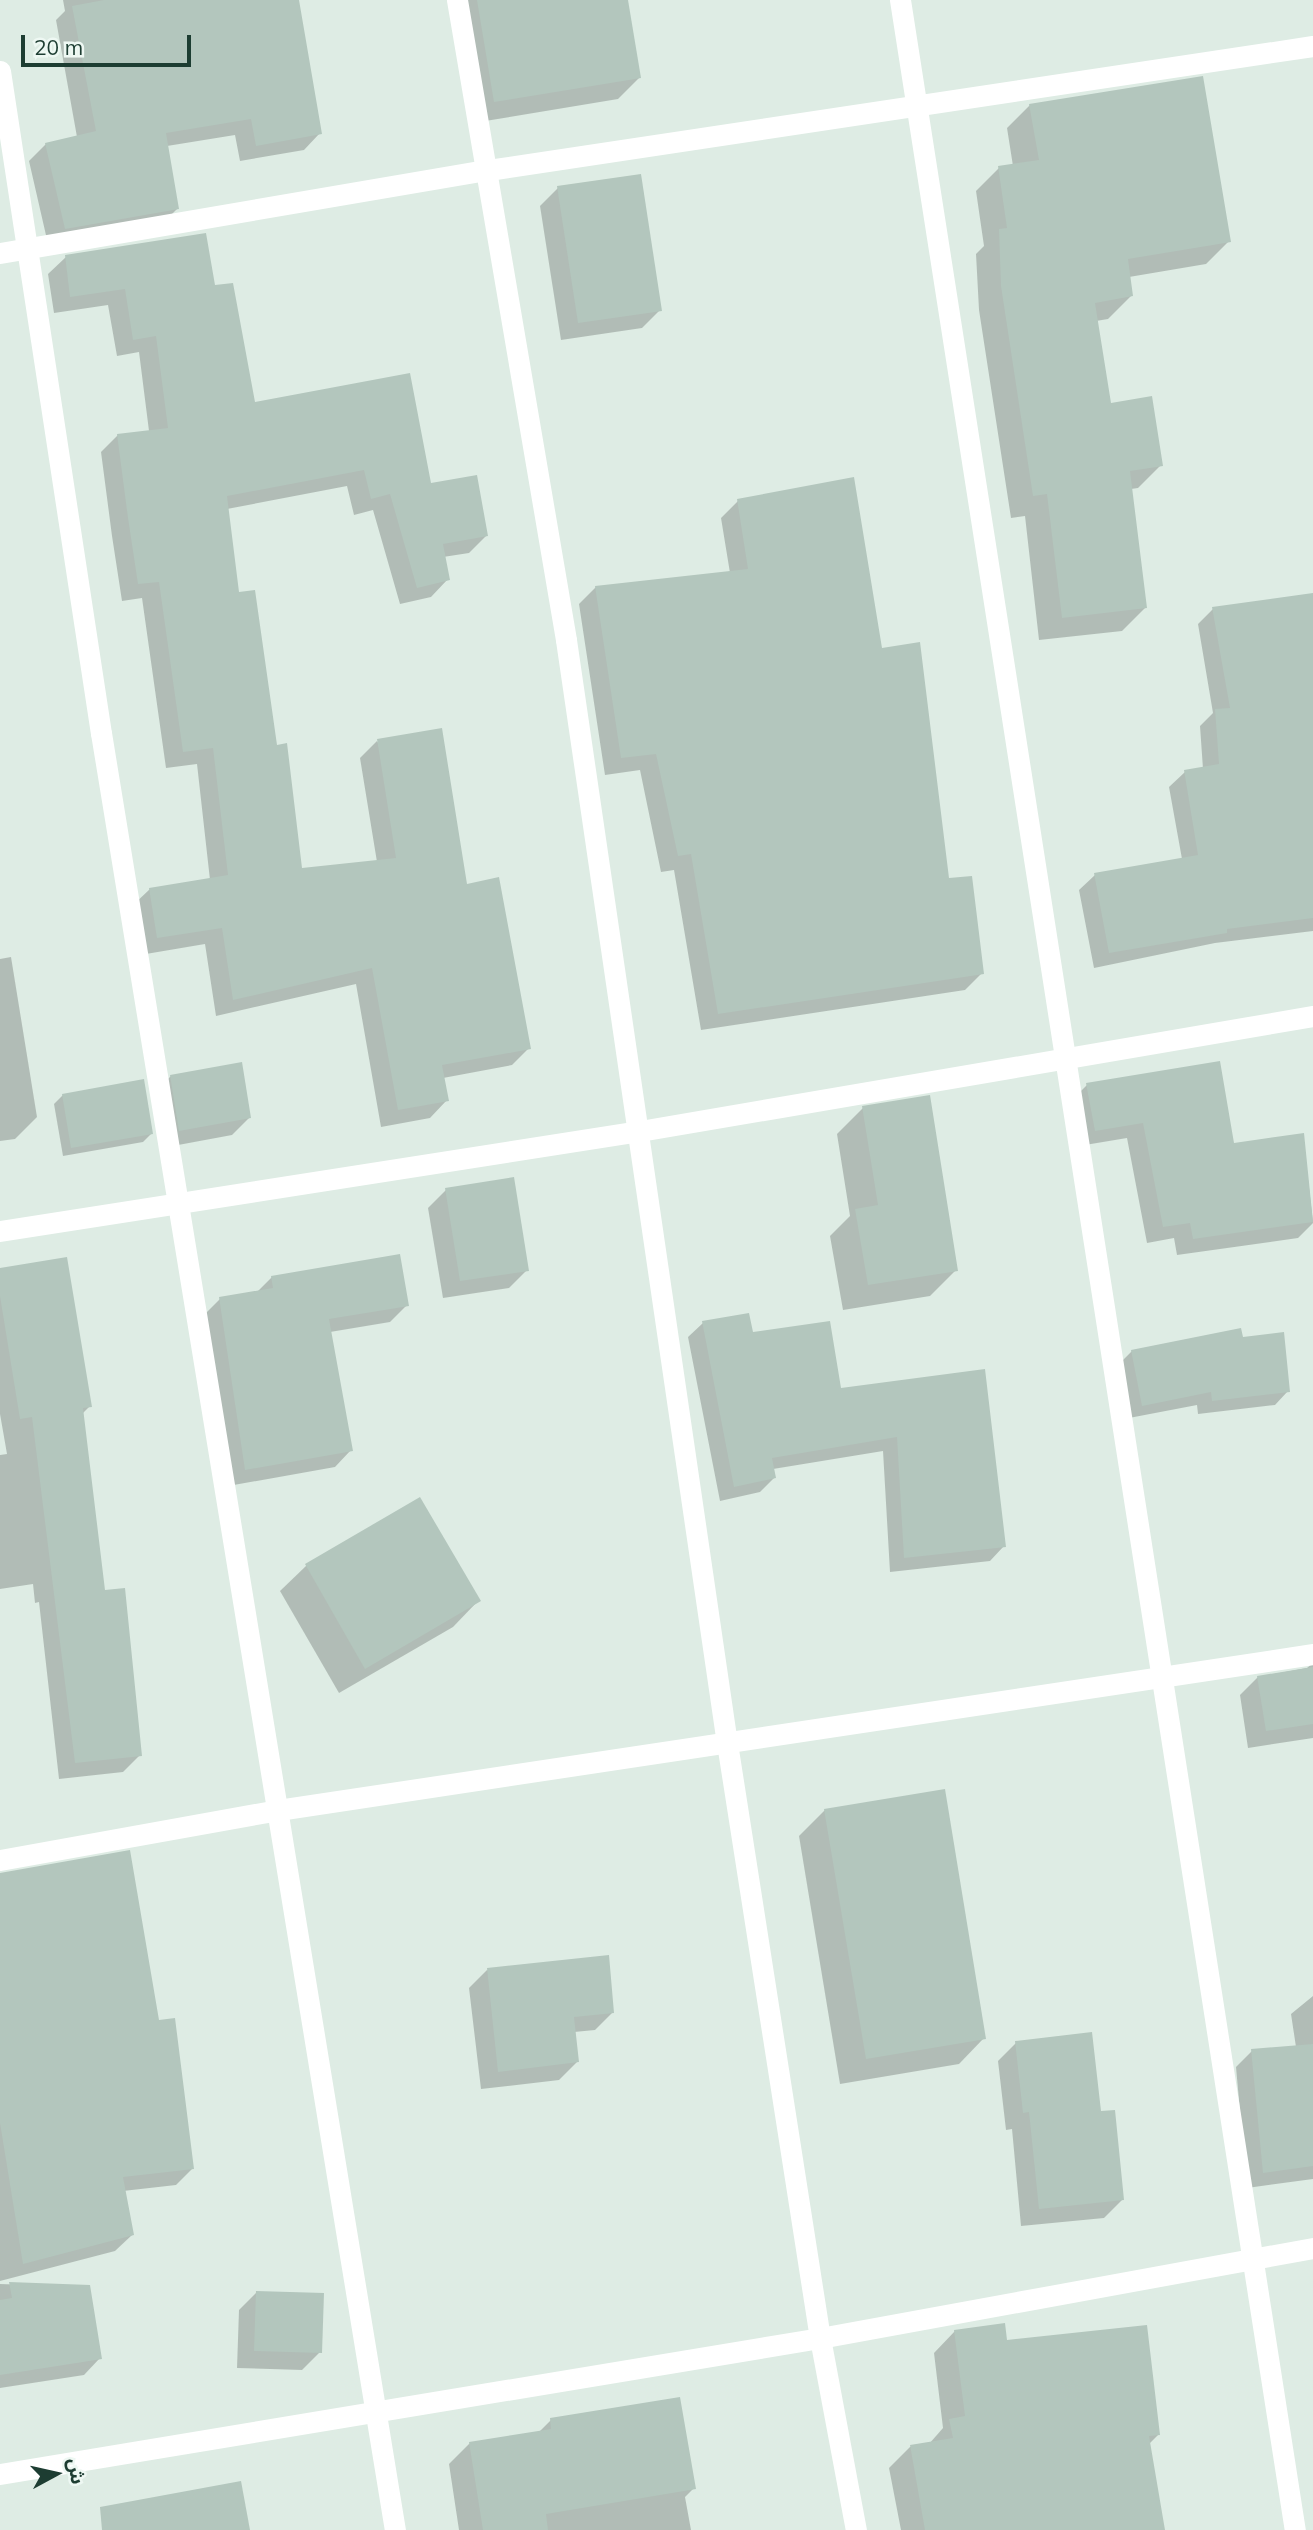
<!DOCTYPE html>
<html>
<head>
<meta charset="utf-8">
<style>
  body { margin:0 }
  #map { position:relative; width:1313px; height:2530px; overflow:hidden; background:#deece4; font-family:Mulish,"Noto Sans Arabic",sans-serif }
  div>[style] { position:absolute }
  .shadow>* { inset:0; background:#0003 }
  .building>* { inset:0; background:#b3c6bd }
  .street>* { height:21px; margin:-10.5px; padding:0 10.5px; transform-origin:10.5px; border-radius:10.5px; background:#fff }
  span { translate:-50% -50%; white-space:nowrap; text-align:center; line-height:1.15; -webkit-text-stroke:7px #eef8f3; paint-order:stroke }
  .north { position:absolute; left:21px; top:2439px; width:70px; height:70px; -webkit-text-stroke:5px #eef8f3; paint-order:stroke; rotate:82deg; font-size:19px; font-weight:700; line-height:28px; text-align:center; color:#1d3d32 }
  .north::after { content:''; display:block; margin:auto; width:24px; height:32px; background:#1d3d32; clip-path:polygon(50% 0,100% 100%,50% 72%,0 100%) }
  .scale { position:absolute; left:21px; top:35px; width:170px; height:32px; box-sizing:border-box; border:4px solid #1d3d32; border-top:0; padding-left:9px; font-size:21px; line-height:24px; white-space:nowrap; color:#1d3d32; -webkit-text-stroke:5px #eef8f3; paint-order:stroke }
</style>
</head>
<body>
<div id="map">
  <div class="shadow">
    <i style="clip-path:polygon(63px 0,297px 0,320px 133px,304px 150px,240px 161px,235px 135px,167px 146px,177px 209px,161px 225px,48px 244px,29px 161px,46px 144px,77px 137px,56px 20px,65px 11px)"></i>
    <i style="clip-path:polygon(453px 0,627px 0,640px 77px,618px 99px,473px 123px)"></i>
    <i style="clip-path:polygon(1030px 105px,1229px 241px,1206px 264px,1129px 277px,1131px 296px,1108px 319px,1096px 321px,1110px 405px,1161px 465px,1138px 488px,1131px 489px,1145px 608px,1122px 631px,1039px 640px,1025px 516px,1011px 518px,979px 310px,976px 254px,984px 246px,976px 191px,999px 168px,1013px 166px,1007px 128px)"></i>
    <i style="clip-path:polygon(558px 188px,660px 310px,642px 328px,561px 340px,540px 206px)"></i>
    <i style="clip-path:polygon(66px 257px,214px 287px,254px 404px,429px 485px,486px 536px,469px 553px,443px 557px,448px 579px,431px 597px,400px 604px,373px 510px,354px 515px,347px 486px,227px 509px,237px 594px,300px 870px,377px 862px,360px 758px,377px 741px,466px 886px,529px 1048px,512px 1065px,443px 1078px,447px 1100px,430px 1118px,381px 1127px,356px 984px,216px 1016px,205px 944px,140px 955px,132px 906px,150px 889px,210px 880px,197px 764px,166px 768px,142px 598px,122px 601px,112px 536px,101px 452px,118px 435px,149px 431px,139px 352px,117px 356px,108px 305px,54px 313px,48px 274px)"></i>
    <i style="clip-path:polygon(738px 501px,880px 650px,947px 880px,982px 973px,965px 990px,701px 1030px,674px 870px,661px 872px,640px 770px,605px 775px,579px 604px,596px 587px,730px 573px,721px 518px)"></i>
    <i style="clip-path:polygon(1213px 609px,1313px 610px,1313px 931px,1215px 943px,1094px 968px,1079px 890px,1095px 875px,1182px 859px,1169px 787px,1185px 772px,1203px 769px,1200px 726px,1213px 713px,1198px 624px)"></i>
    <i style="clip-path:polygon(11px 957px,37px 1117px,15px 1139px,0 1141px,0 959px)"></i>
    <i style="clip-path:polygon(171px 1076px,250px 1117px,232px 1135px,162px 1148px,153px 1094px)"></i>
    <i style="clip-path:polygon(1087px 1085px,1232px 1145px,1303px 1135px,1313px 1223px,1298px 1238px,1177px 1255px,1174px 1238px,1147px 1243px,1127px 1138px,1079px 1146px,1071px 1101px)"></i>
    <i style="clip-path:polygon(63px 1095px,151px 1134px,143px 1142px,63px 1156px,54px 1104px)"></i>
    <i style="clip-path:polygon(863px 1108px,956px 1270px,930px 1296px,843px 1310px,830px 1236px,850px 1216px,837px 1134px)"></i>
    <i style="clip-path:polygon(446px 1190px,527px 1270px,509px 1288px,443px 1298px,428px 1208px)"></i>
    <i style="clip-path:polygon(0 1269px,90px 1406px,82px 1414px,103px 1592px,140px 1755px,123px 1772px,59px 1779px,39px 1602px,35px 1603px,33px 1584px,0 1589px,0 1455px,7px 1454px,0 1414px)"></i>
    <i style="clip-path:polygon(272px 1277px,407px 1305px,390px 1322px,330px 1332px,351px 1450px,335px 1467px,228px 1486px,203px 1316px,220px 1299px,257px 1292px)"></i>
    <i style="clip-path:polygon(703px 1323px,839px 1390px,984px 1371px,1004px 1546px,990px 1561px,890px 1572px,883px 1451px,773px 1469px,775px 1477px,760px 1492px,720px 1501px,688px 1337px)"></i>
    <i style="clip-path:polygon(1241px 1339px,1288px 1391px,1275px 1405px,1198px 1414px,1197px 1405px,1129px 1418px,1118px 1365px,1132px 1351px)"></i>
    <i style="clip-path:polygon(419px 1500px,478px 1601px,453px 1627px,339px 1693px,280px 1591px,306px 1566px)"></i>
    <i style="clip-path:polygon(1313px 1663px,1313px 1738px,1248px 1748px,1240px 1695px,1258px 1677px,1307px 1668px)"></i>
    <i style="clip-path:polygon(825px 1810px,984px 2038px,959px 2064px,840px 2084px,799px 1836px)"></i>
    <i style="clip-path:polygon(0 1874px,157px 2022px,192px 2169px,176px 2185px,123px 2191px,132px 2235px,115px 2251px,0 2281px)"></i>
    <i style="clip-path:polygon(487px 1970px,613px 2012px,595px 2030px,574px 2032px,577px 2062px,559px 2080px,481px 2089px,469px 1988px)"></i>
    <i style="clip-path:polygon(1313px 1996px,1313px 2179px,1247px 2188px,1236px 2067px,1252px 2051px,1296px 2047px,1291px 2014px)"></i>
    <i style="clip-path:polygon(1016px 2043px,1099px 2113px,1122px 2200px,1104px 2218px,1021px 2226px,1012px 2129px,1006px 2130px,998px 2061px)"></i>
    <i style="clip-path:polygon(0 2284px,88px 2287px,100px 2358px,84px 2375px,0 2388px)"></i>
    <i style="clip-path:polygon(257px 2292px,320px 2352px,302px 2370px,237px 2368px,239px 2310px)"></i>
    <i style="clip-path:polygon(955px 2331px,1005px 2342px,1159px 2434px,1149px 2444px,1163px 2530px,901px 2530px,889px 2468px,910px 2447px,929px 2444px,943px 2428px,934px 2353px)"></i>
    <i style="clip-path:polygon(551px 2420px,694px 2488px,685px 2497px,691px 2530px,459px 2530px,449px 2464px,470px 2443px,538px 2433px)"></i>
  </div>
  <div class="building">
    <i style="clip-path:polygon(104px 0,299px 0,322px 134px,256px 146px,251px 119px,166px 133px,179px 209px,65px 229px,45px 143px,96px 131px,72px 6px)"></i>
    <i style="clip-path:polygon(477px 0,628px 0,641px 78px,494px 102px)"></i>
    <i style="clip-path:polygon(1203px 76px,1231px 242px,1128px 259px,1133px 296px,1095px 303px,1111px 403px,1152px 396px,1163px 466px,1130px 471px,1147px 608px,1062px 618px,1047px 494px,1033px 496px,1001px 286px,999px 229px,1007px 228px,998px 166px,1039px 160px,1029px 104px)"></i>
    <i style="clip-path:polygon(641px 174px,662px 311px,578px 323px,557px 186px)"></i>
    <i style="clip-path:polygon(206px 233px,215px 285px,233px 283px,255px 402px,410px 373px,431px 483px,477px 475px,488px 536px,443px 544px,450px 580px,417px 588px,390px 494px,371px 499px,364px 470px,227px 496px,239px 592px,255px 590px,277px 745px,287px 743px,302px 868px,396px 858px,377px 739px,442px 728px,467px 884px,499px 877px,531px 1049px,442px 1065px,449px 1101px,398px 1110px,372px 968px,233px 1000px,222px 928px,157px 938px,149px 888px,228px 875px,213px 748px,183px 752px,159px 582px,138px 584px,128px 518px,117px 434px,168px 428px,156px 336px,133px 340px,125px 289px,70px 297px,65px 255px)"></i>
    <i style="clip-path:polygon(854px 477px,882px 648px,920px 642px,949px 878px,972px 876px,984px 974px,718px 1014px,691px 854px,678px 856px,656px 754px,621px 758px,595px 586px,748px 569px,737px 499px)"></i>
    <i style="clip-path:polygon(1313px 593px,1313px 918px,1227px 929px,1227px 933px,1109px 953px,1094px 873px,1198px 855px,1184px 770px,1219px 764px,1215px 709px,1230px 708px,1212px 607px)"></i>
    <i style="clip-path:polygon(1220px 1061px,1234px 1143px,1304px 1133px,1313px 1222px,1193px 1239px,1190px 1223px,1163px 1227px,1143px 1123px,1095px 1131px,1086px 1083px)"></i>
    <i style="clip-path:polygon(242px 1062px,251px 1118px,179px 1131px,170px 1075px)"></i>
    <i style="clip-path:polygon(144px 1079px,153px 1134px,71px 1148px,62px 1094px)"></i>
    <i style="clip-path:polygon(930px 1095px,958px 1271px,868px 1285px,855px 1209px,878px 1205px,862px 1106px)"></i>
    <i style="clip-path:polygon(514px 1177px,529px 1271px,460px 1281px,445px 1188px)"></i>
    <i style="clip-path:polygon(400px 1254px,409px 1306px,329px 1319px,353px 1451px,245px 1470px,219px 1297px,273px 1288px,271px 1276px)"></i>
    <i style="clip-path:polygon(67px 1257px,92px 1407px,83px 1408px,105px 1590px,125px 1588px,142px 1756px,75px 1763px,32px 1417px,20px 1419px,0 1296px,0 1268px)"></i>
    <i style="clip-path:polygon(749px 1313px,753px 1332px,830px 1321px,841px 1388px,985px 1369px,1006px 1547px,904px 1558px,897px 1437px,772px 1458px,776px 1478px,734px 1487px,702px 1321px)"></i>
    <i style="clip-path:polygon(1241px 1328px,1243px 1337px,1284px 1332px,1290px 1392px,1212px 1401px,1211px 1392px,1142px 1406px,1131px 1350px)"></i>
    <i style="clip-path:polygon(420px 1497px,481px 1601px,365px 1669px,305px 1564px)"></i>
    <i style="clip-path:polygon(1313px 1667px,1313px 1724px,1266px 1731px,1257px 1676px)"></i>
    <i style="clip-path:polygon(945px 1789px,986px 2039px,866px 2059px,824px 1809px)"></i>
    <i style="clip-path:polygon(130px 1850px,159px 2020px,175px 2018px,194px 2169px,123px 2177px,134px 2235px,23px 2264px,0 2123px,0 1873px)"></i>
    <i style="clip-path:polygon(609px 1955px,614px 2013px,574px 2017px,579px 2062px,498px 2072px,487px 1968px)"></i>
    <i style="clip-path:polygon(1092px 2032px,1101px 2111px,1115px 2110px,1124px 2200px,1039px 2209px,1029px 2112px,1023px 2113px,1015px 2041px)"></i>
    <i style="clip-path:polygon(1313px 2044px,1313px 2166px,1263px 2173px,1251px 2049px)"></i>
    <i style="clip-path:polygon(9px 2282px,90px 2285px,102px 2359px,0 2375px,0 2300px,12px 2298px)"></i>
    <i style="clip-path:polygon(256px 2291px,324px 2293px,322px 2353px,254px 2351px)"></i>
    <i style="clip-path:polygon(1005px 2323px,1007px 2340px,1147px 2325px,1160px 2435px,1149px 2436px,1165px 2530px,925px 2530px,910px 2445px,953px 2438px,949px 2419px,965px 2416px,954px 2330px)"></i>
    <i style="clip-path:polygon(680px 2397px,696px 2489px,546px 2514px,548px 2530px,483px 2530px,469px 2442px,551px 2429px,550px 2418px)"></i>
    <i style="clip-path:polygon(241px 2481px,250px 2530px,102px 2530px,100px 2507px)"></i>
  </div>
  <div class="street">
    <i style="left:457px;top:0;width:649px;rotate:80.33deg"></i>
    <i style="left:566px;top:640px;width:1115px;rotate:81.7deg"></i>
    <i style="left:727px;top:1743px;width:602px;rotate:81.12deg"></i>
    <i style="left:820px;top:2338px;width:195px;rotate:79.4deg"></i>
    <i style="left:900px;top:0;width:2561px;rotate:81.13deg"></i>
    <i style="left:0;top:71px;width:670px;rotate:81.33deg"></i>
    <i style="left:101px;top:733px;width:1821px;rotate:80.71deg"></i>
    <i style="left:0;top:253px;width:495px;rotate:-9.7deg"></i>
    <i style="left:488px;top:170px;width:834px;rotate:-8.55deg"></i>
    <i style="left:0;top:1231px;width:648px;rotate:-8.88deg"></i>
    <i style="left:640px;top:1131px;width:683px;rotate:-9.7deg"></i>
    <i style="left:0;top:1860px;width:282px;rotate:-10.2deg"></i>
    <i style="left:278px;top:1810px;width:1047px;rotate:-8.57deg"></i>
    <i style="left:0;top:2474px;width:831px;rotate:-9.42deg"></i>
    <i style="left:820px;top:2338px;width:501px;rotate:-10.35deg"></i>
  </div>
  <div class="north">ش</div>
  <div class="scale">20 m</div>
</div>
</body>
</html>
